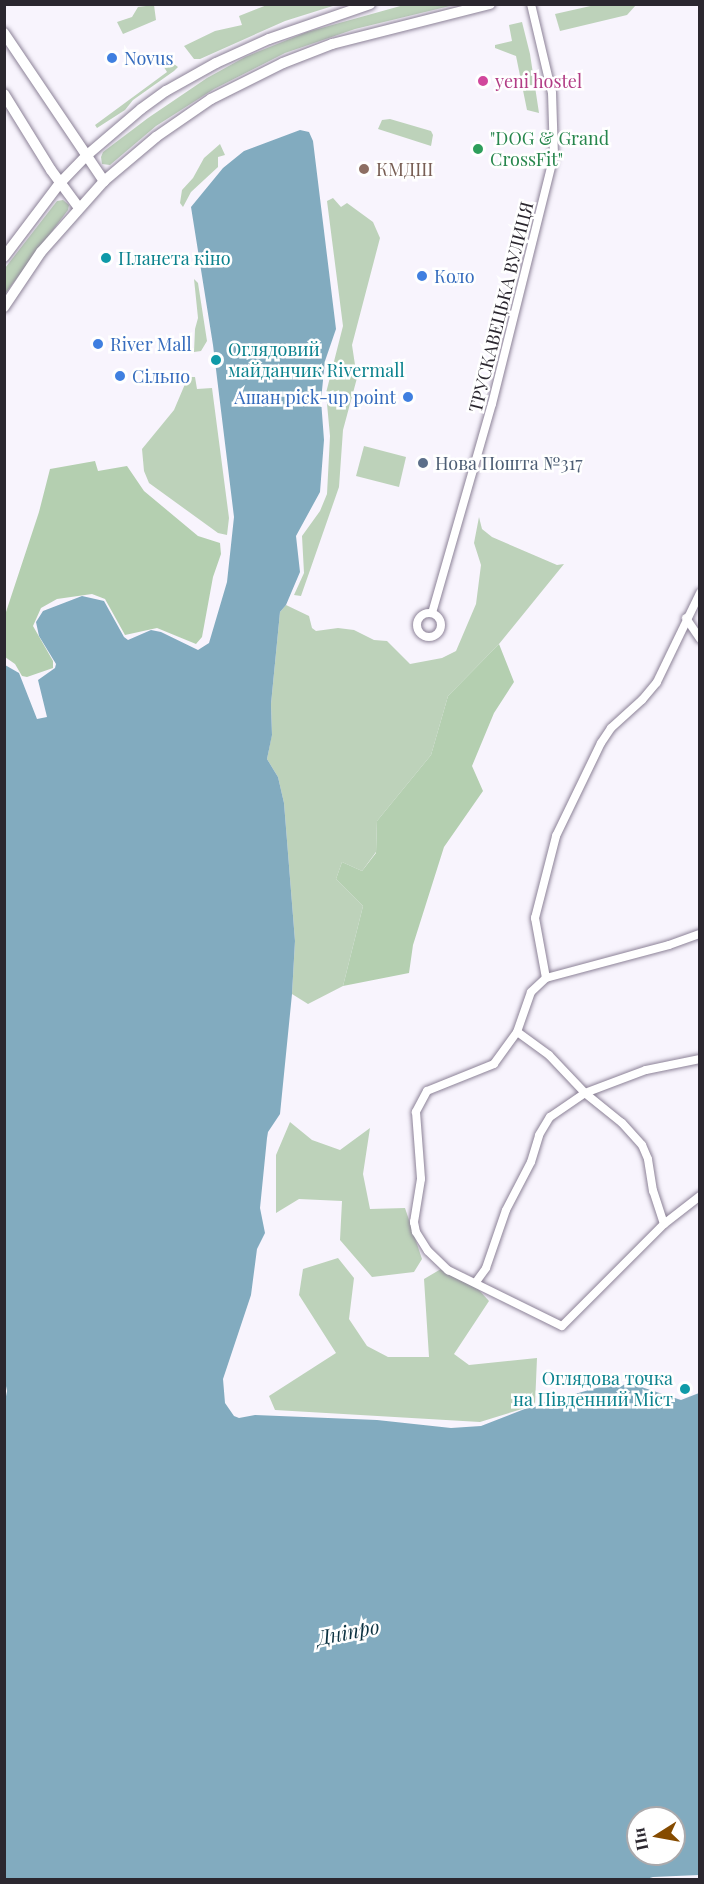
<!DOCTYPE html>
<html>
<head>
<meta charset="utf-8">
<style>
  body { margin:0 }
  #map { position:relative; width:704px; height:1884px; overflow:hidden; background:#f8f4fd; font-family:"Playfair Display",serif }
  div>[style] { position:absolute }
  .green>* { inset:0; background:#bdd2ba }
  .forest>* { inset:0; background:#b4cfb0 }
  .water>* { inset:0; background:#82abbf }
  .roads { filter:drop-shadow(0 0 2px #8c8297) drop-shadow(0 0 2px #8c8297) }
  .minor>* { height:8px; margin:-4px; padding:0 4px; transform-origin:4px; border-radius:4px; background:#fff }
  .minor>.ring { margin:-4px; padding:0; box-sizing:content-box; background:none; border:8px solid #fff; border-radius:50% }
  .secondary>* { height:10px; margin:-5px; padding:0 5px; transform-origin:5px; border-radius:5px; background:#fff }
  .dots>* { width:16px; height:16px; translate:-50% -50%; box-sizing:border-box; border:3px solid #fff; border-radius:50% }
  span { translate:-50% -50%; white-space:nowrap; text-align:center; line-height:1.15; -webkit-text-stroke:5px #fff; paint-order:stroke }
  .shop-label { font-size:18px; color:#366cbe }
  .left { translate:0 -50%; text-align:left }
  .right { translate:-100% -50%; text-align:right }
  .hotel-label { font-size:18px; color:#b23c85 }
  .leisure-label { font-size:18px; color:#27864d }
  .education-label { font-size:18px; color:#785e54 }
  .culture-label { font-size:18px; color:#0d838f }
  .street-label { font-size:18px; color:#2b272f }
  .service-label { font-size:18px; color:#4e5e75 }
  .water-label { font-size:20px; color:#0c3241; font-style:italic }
  .frame { position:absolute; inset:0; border:6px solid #2b272f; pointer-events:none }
  .north { position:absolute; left:626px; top:1806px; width:60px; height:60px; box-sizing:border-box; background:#fff; border:2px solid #aaa9ac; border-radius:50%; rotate:259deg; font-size:16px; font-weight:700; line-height:24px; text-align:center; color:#2b272f }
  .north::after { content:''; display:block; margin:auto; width:21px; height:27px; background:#854b00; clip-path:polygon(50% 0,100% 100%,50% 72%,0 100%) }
</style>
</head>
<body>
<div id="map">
  <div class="green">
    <i style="clip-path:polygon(154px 5px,156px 20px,123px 34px,117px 22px,132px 17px,138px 7px)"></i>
    <i style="clip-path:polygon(267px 5px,336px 5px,285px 21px,200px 59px,194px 59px,184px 46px,215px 31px,242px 25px,239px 16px)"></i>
    <i style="clip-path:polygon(404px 5px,454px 5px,355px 29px,285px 53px,214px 89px,156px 126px,110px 165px,102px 164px,101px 157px,103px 152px,148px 118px,207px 78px,245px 57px,307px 32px)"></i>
    <i style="clip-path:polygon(595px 5px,636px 5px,627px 15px,560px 31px,555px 14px)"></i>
    <i style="clip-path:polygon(522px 22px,530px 54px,539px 113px,527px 110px,516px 56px,495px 48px,495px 45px,512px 41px,509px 25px)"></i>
    <i style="clip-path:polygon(170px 61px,178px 67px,174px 71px,133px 100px,125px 110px,97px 128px,95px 125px,167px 72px,162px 64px)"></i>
    <i style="clip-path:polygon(390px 119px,431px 131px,433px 135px,431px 146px,378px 129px,382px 120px)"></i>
    <i style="clip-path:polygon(220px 144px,225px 155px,218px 157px,218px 167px,191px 192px,183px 207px,180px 203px,182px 190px,193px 178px,204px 158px)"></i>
    <i style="clip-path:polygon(333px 198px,341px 207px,347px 203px,373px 222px,380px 238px,352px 345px,357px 378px,343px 430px,339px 487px,301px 596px,294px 595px,304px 573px,302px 536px,320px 511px,327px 494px,330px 436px,326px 393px,343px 326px,327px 201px)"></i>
    <i style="clip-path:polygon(63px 200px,69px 205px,68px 210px,5px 294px,5px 268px,57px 201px)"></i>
    <i style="clip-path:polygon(194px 279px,198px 283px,207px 341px,201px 351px,194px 352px,195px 329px,198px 318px)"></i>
    <i style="clip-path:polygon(188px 377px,195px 377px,197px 389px,212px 388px,229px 518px,227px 535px,218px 533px,149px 483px,144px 471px,142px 449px,174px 410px)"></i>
    <i style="clip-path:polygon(364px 446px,406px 457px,399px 487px,356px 476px)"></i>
    <i style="clip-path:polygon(479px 517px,482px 529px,492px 537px,557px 565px,564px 564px,499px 644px,448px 696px,431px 755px,377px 821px,376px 852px,362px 871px,342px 862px,336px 879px,363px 906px,343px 986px,308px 1004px,292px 994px,295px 941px,284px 803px,278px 777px,267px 759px,272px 734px,271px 704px,280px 612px,286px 605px,309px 616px,312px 628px,316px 631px,338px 628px,354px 630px,374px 640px,387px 641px,410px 664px,442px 658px,456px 651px,476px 604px,481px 565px,474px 543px)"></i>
    <i style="clip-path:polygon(290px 1122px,312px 1140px,340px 1150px,370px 1128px,363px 1174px,370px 1209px,405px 1208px,422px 1259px,414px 1272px,372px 1277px,340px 1240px,342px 1201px,299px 1199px,276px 1213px,276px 1155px)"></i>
    <i style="clip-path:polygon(338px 1258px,354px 1278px,349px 1319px,367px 1346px,388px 1357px,429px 1357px,424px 1279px,441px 1269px,478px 1289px,489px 1301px,454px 1354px,469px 1365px,537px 1358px,535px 1405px,480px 1422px,275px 1410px,269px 1396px,336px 1353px,299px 1295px,303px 1269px)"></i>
  </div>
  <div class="forest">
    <i style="clip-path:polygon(95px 461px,98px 471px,127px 466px,144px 491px,198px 536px,220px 543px,221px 554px,213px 577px,202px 637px,196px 644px,157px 628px,125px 635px,105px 599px,92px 594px,57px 599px,41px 608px,33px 626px,53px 661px,53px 668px,27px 677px,22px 676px,15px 664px,5px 657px,5px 615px,39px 512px,50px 469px)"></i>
    <i style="clip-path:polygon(499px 644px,514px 682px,494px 713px,472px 766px,483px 791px,444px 847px,413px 945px,409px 973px,343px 986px,363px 906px,336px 879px,342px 862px,362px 871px,376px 853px,377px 821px,431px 755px,448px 696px)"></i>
  </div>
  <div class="water">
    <i style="clip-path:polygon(evenodd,300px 130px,309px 132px,313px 141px,336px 329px,325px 361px,321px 400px,324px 440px,320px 492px,296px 536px,300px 572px,286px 605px,280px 612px,271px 704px,272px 735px,267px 759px,278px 777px,284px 803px,295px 941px,292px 994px,280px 1114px,268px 1132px,267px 1138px,260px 1208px,265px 1233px,257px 1249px,251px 1295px,223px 1379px,225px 1403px,234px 1416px,239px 1418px,255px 1415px,377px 1420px,451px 1428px,481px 1426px,535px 1405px,600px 1387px,632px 1384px,681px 1400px,699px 1393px,699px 1875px,653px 1877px,643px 1880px,5px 1879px,4px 1407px,7px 1391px,4px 1376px,5px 665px,19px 673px,37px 719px,47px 717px,38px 680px,55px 668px,56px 664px,39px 636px,36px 622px,43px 611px,82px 596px,104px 601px,124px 637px,128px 640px,151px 630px,161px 632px,198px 650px,209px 643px,227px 582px,234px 517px,213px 345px,191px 207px,223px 168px,244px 151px,300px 130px,638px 1818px,674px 1818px,674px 1854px,638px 1854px,638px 1818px)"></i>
  </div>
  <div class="roads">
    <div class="minor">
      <i class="ring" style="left:417px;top:613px;width:16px;height:16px"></i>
      <i style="left:432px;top:613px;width:217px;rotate:-74deg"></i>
      <i style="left:492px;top:404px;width:256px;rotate:-76deg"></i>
      <i style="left:554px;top:156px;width:63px;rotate:-91.8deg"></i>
      <i style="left:552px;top:93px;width:91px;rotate:-103.3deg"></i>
      <i style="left:686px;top:618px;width:25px;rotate:56deg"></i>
      <i style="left:546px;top:978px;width:127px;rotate:-15deg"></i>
      <i style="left:669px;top:945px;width:33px;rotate:-20deg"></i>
      <i style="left:517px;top:1032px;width:42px;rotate:-70.7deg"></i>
      <i style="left:531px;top:992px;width:21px;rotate:-43deg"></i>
      <i style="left:546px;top:978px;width:61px;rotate:-100.4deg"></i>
      <i style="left:535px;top:918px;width:85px;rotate:-75.6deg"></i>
      <i style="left:556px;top:836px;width:103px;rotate:-64.2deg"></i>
      <i style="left:601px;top:743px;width:18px;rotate:-56deg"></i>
      <i style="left:611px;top:728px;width:42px;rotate:-42.1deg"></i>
      <i style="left:642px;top:700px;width:23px;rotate:-50deg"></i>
      <i style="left:657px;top:682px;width:99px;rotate:-64.2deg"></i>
      <i style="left:664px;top:1224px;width:35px;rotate:-108deg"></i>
      <i style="left:653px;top:1191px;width:32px;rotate:-99deg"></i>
      <i style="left:648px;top:1159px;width:15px;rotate:-113deg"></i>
      <i style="left:642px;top:1145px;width:30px;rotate:-132deg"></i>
      <i style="left:622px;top:1123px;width:48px;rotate:-141deg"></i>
      <i style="left:585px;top:1093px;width:52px;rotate:-133.5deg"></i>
      <i style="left:549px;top:1055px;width:39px;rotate:-144deg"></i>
      <i style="left:517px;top:1032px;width:39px;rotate:126deg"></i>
      <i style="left:494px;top:1064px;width:72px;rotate:158.1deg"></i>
      <i style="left:427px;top:1091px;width:24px;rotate:118deg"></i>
      <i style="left:416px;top:1112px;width:67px;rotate:85.7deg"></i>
      <i style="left:421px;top:1179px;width:44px;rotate:99.2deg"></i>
      <i style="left:414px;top:1222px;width:10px;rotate:79deg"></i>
      <i style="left:416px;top:1232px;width:22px;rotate:58deg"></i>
      <i style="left:428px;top:1251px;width:28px;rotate:44deg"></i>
      <i style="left:448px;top:1270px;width:127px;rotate:26.2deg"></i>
      <i style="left:562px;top:1326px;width:144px;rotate:-45deg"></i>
      <i style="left:664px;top:1224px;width:46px;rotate:-37.9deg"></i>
      <i style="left:476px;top:1282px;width:17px;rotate:-54deg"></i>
      <i style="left:486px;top:1268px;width:61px;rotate:-71deg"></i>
      <i style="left:506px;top:1210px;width:54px;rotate:-62.5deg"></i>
      <i style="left:531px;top:1162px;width:28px;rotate:-73deg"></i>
      <i style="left:539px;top:1135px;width:21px;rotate:-59deg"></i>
      <i style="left:550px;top:1117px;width:42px;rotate:-34.4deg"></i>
      <i style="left:585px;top:1093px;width:65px;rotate:-20.7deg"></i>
      <i style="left:646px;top:1070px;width:55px;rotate:-11.5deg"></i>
    </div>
    <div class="secondary">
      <i style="left:4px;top:33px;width:179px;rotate:56deg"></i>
      <i style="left:4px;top:94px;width:89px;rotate:58.3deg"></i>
      <i style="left:51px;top:170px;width:47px;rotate:53.6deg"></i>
      <i style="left:4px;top:257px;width:93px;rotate:-52.9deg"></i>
      <i style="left:60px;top:183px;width:37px;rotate:-46deg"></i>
      <i style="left:86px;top:156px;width:72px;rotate:-40.5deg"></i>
      <i style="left:141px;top:109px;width:31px;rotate:-36deg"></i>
      <i style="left:166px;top:91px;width:57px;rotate:-29.2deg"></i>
      <i style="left:216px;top:63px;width:58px;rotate:-24.4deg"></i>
      <i style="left:269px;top:39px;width:107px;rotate:-19.1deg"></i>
      <i style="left:4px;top:307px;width:66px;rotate:-56.1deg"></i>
      <i style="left:41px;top:252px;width:95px;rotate:-48.4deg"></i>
      <i style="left:104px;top:181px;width:68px;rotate:-40.2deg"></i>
      <i style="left:156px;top:137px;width:67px;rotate:-34.6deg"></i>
      <i style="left:211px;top:99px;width:80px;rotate:-26.6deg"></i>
      <i style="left:283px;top:63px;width:53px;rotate:-21.2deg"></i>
      <i style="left:332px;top:44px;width:163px;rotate:-14.2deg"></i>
    </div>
  </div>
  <div class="dots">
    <i style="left:112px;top:58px;background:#3f7fe0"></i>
    <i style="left:483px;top:81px;background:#d1479c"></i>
    <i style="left:478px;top:149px;background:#2e9e5b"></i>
    <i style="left:364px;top:169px;background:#8d6e63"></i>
    <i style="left:106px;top:258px;background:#0f9aa8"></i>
    <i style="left:422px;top:276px;background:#3f7fe0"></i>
    <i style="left:98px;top:344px;background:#3f7fe0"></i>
    <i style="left:216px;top:360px;background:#0f9aa8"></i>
    <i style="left:120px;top:376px;background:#3f7fe0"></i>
    <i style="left:408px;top:397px;background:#3f7fe0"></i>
    <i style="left:423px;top:463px;background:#5c6f8a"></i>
    <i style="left:685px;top:1389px;background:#0f9aa8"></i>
  </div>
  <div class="shop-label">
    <span class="left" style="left:124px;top:58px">Novus</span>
    <span class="left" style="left:434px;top:276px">Коло</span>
    <span class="left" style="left:110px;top:344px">River Mall</span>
    <span class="left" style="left:132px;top:376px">Сільпо</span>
    <span class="right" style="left:396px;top:397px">Ашан pick-up point</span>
  </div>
  <div class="hotel-label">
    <span class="left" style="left:495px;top:81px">yeni hostel</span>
  </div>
  <div class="leisure-label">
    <span class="left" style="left:490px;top:149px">"DOG &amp; Grand<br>CrossFit"</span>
  </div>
  <div class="education-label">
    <span class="left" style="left:376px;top:169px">КМДШ</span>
  </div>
  <div class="culture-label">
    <span class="left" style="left:118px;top:258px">Планета кіно</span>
    <span class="left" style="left:228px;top:360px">Оглядовий<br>майданчик Rivermall</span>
    <span class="right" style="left:673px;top:1389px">Оглядова точка<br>на Південний Міст</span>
  </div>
  <div class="street-label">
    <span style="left:501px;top:307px;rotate:-76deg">ТРУСКАВЕЦЬКА ВУЛИЦЯ</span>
  </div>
  <div class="service-label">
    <span class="left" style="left:435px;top:463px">Нова Пошта №317</span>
  </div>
  <div class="water-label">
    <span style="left:348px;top:1631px;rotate:-11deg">Дніпро</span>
  </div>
  <div class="frame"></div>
  <div class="north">Пн</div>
</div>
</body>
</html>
